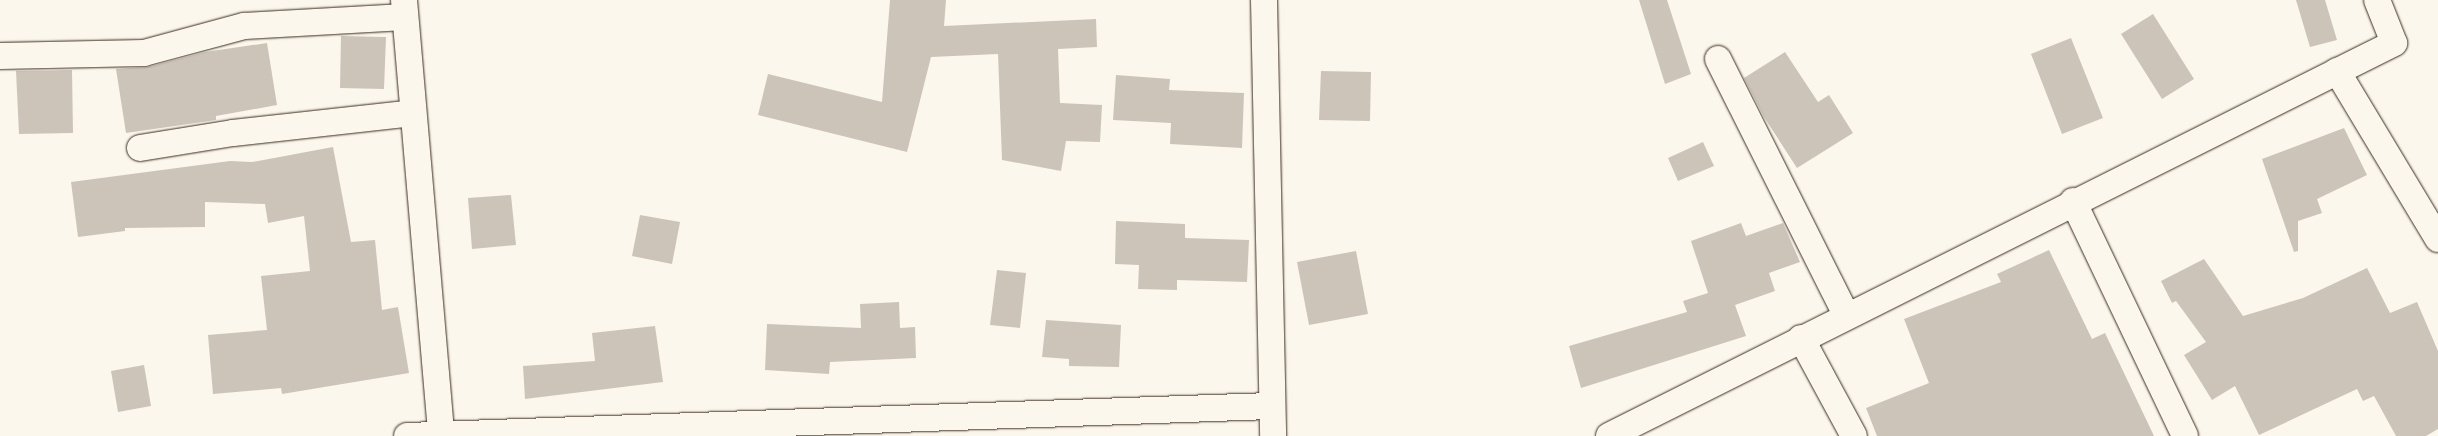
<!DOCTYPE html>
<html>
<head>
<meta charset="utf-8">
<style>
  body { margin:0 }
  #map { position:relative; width:2438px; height:436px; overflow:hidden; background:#fbf7ec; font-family:Delius,sans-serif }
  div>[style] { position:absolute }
  .building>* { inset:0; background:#ccc4b9 }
  .roads { filter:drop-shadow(0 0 1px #3b2a1e) drop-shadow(0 0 1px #3b2a1e) }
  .street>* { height:26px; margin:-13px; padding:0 13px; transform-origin:13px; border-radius:13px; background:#fbf7ec }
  span { translate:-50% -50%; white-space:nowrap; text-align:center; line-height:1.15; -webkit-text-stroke:4px #fbf7ec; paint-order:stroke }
</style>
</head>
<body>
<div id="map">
  <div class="building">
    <i style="clip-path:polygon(890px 0,946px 0,944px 26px,1096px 19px,1097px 47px,1058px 49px,1060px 103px,1102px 105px,1100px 142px,1066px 141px,1061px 171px,1002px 160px,998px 54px,931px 57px,907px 152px,758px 115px,768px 74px,882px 102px)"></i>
    <i style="clip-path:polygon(1639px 0,1667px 0,1691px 74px,1665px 84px)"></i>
    <i style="clip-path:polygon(2296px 0,2325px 0,2337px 40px,2310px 47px)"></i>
    <i style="clip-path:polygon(2153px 14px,2194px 79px,2162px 99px,2121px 34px)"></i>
    <i style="clip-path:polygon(341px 36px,386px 37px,384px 89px,340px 88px)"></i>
    <i style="clip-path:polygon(2071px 38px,2103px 118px,2062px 134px,2031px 54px)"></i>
    <i style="clip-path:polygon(267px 43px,277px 105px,216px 116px,216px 120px,126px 133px,116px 69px,148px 67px,205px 52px)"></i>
    <i style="clip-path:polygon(1785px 52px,1818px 102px,1829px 95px,1853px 133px,1797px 168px,1764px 117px,1744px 78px)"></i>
    <i style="clip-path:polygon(72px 70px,73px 133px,19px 134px,16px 71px)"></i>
    <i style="clip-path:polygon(1321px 71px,1371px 72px,1370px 121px,1319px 120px)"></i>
    <i style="clip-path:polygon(1116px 75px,1170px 79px,1169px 90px,1244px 93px,1242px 148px,1170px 144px,1171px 123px,1113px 120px)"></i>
    <i style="clip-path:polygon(2344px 128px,2367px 175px,2317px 199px,2322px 213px,2298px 221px,2298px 251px,2294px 252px,2262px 159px)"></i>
    <i style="clip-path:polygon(1703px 142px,1714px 166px,1678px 181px,1668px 158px)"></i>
    <i style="clip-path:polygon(333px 147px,351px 242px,375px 240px,382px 310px,398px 307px,409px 373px,282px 394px,281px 388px,213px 394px,208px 335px,267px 330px,261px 276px,310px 271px,304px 216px,268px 223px,265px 204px,205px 202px,205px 227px,125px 228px,125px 231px,78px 237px,71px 182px,230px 161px,252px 162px)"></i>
    <i style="clip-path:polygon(511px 195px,516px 245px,472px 249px,468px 198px)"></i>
    <i style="clip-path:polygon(640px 215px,680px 222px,672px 264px,632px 256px)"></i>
    <i style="clip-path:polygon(1116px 221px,1185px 224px,1185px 238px,1249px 240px,1247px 282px,1177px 280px,1177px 290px,1138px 289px,1139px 265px,1115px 264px)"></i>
    <i style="clip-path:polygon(1741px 223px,1746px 236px,1783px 223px,1800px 262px,1769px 273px,1775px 291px,1735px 305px,1746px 336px,1581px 388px,1569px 346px,1687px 312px,1683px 301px,1708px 293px,1691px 241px)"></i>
    <i style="clip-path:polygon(2049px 250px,2092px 339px,2105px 333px,2154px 436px,1877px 436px,1866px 408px,1929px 383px,1904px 319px,2001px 282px,1997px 274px)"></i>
    <i style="clip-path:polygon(1356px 251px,1368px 314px,1309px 325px,1297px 262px)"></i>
    <i style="clip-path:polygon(2204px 259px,2243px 316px,2303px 298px,2367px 268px,2390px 313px,2417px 302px,2438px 351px,2438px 429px,2426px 436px,2396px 436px,2374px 396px,2363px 401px,2357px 389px,2259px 435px,2235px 386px,2212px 400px,2184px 355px,2206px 342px,2176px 301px,2172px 303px,2161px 281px)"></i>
    <i style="clip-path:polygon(997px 270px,1026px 273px,1020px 328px,990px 325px)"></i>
    <i style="clip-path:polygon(899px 302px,900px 328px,915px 327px,916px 358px,830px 362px,829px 374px,765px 370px,767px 324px,861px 328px,860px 304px)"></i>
    <i style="clip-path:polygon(1046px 320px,1121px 325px,1119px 367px,1069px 366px,1069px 359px,1042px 357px)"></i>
    <i style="clip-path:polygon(655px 326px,663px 382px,525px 399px,523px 366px,595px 361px,592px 333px)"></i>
    <i style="clip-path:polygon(144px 365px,151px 406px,118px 412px,111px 371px)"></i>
  </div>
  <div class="roads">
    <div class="street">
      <i style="left:404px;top:0;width:438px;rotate:85.1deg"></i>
      <i style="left:1264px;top:0;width:436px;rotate:88.8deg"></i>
      <i style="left:0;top:56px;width:144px;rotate:-1.2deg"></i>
      <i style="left:144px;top:53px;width:104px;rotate:-15.1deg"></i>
      <i style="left:244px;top:26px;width:161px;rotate:-3.2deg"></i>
      <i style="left:1718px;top:59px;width:286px;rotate:63.4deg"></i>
      <i style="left:2337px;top:71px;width:196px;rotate:59deg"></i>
      <i style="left:140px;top:148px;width:94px;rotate:-9.2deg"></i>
      <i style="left:233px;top:133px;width:181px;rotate:-6.3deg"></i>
      <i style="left:2073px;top:201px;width:260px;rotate:64.5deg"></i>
      <i style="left:1801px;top:338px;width:111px;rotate:61.6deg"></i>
      <i style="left:407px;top:436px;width:865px;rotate:-1.99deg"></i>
      <i style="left:1609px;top:436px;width:878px;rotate:-26.59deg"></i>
      <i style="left:2394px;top:43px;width:46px;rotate:-111.6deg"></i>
    </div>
  </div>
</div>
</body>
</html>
